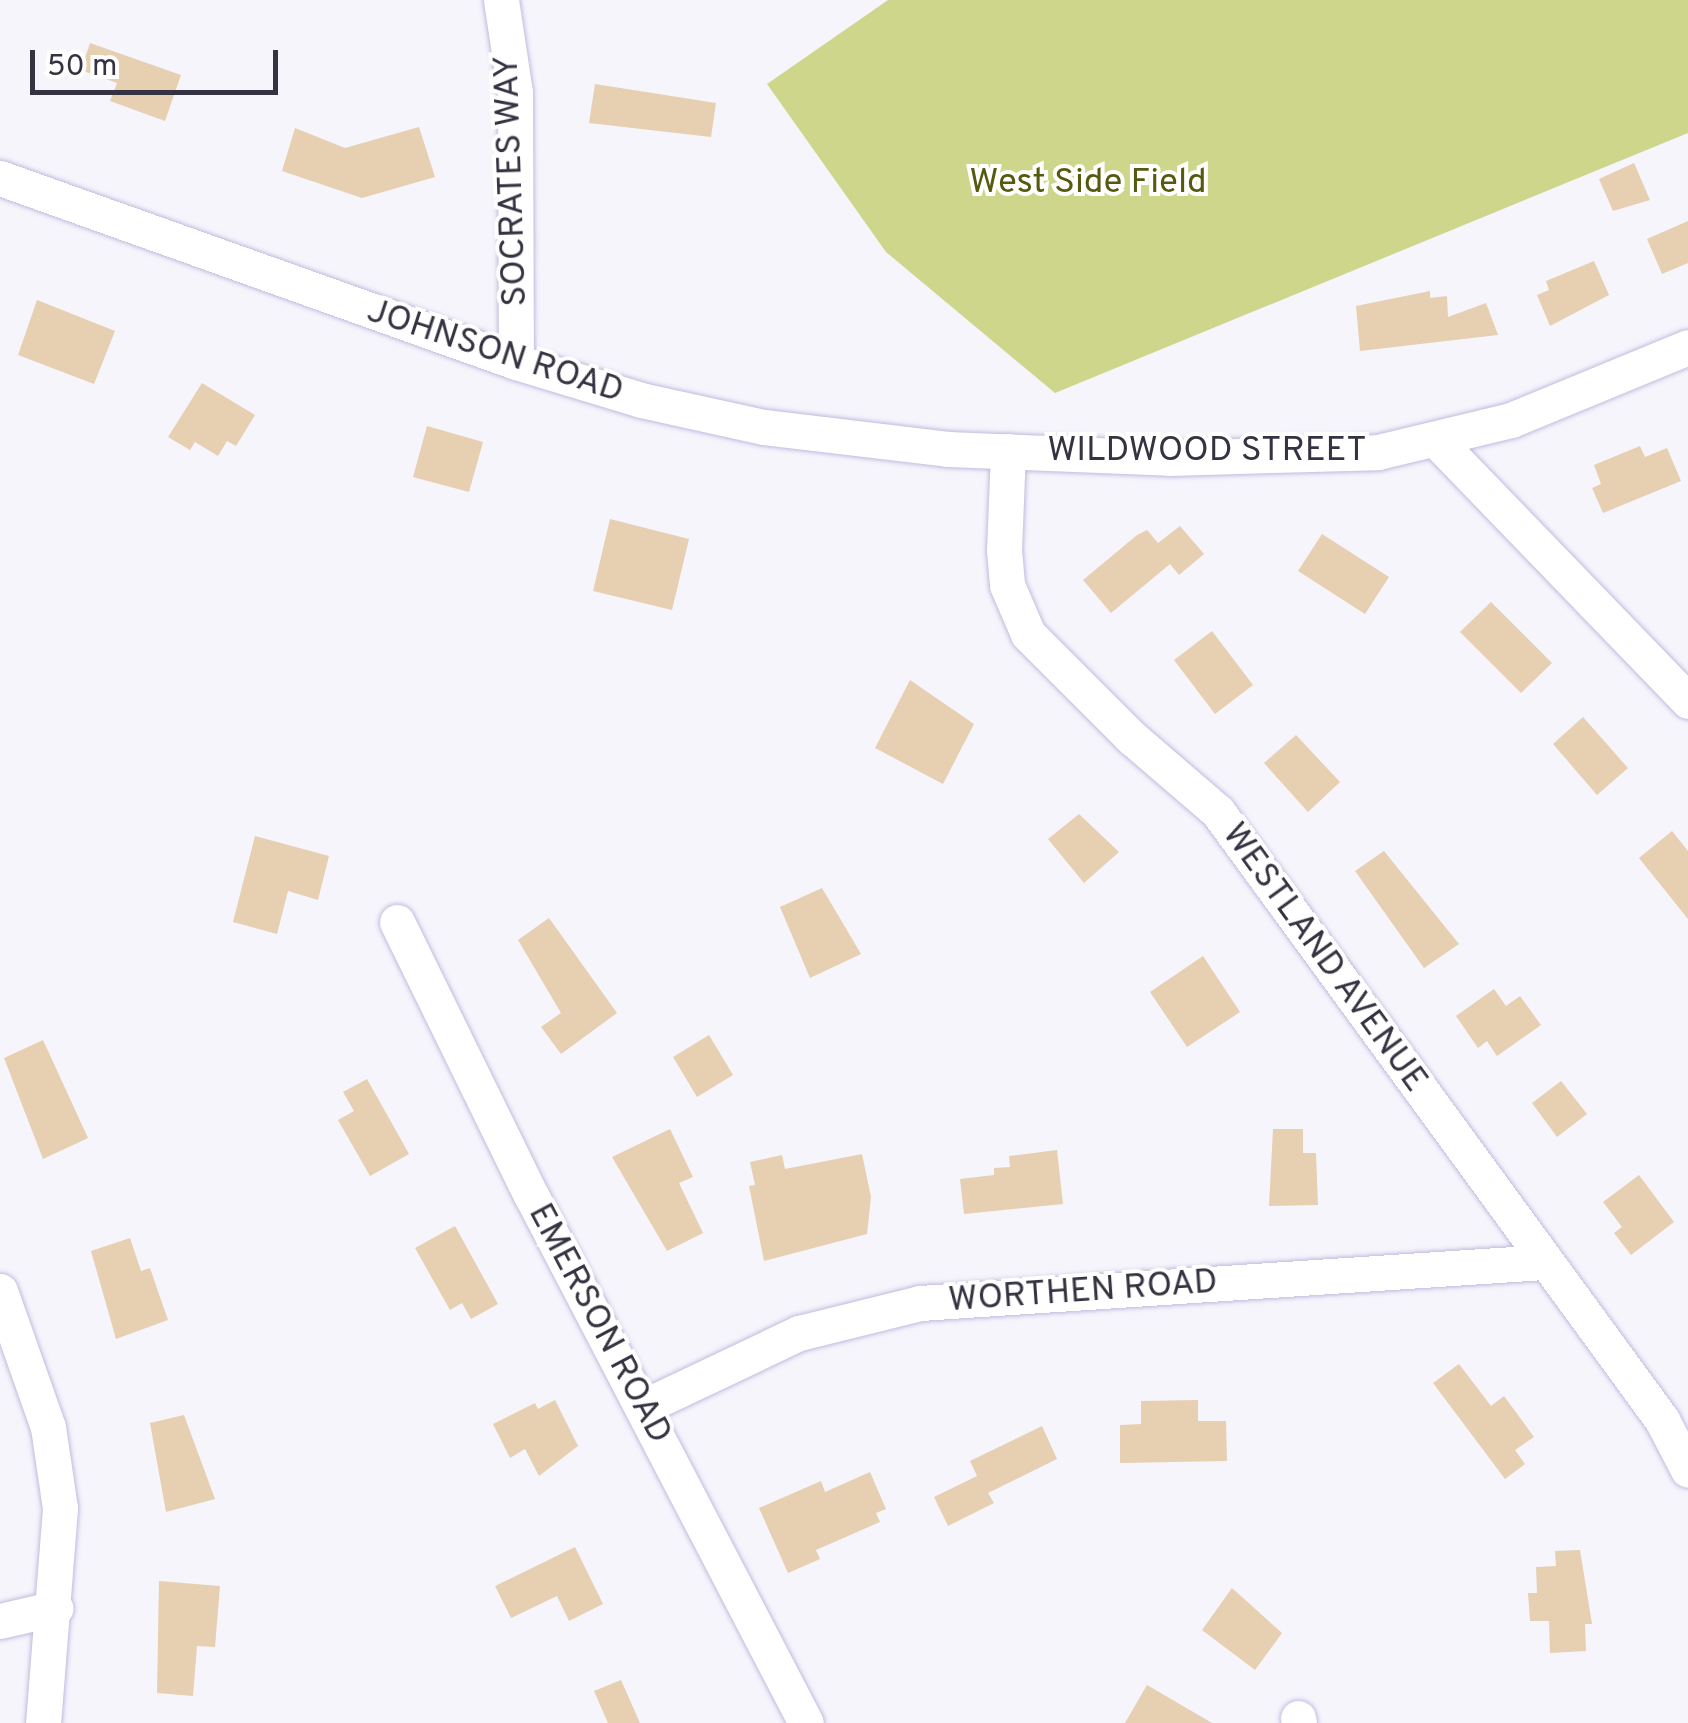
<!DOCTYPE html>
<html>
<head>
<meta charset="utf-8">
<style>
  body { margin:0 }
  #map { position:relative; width:1688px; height:1723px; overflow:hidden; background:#f6f5fc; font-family:Overpass,sans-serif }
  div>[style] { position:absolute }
  .green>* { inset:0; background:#cdd68b }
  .building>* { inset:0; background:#e7cfb1 }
  .roads { filter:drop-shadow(0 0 2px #bfbcde) drop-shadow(0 0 2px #bfbcde) }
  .minor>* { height:35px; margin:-17.5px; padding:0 17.5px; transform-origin:17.5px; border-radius:17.5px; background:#fff }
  span { translate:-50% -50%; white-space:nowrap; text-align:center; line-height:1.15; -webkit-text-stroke:8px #fff; paint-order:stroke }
  .street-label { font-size:35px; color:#353341 }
  .park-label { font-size:35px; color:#555a0f }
  .scale { position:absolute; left:30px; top:50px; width:248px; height:45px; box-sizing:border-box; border:5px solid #353341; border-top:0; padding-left:12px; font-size:30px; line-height:35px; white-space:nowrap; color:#353341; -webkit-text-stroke:8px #fff; paint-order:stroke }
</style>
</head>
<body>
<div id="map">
  <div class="green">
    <i style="clip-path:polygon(888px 0,1688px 0,1688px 133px,1055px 393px,886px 252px,767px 84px)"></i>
  </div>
  <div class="building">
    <i style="clip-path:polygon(90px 43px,181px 75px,165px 121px,110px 101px,117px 83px,81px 70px)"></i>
    <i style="clip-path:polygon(595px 84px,716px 103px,711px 137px,589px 123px)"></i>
    <i style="clip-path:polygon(419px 127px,435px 177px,362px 198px,282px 171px,295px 128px,345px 148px)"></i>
    <i style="clip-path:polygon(1634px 163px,1650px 200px,1613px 211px,1599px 179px)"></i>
    <i style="clip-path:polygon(1688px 221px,1688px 263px,1662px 274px,1647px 239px)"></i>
    <i style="clip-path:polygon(1594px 261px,1609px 295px,1550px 326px,1537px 295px,1549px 290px,1546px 281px)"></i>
    <i style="clip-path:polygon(1430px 291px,1430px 298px,1447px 296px,1448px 317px,1486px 303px,1498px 335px,1360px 351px,1356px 306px)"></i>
    <i style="clip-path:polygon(37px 300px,115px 331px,94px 384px,18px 355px)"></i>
    <i style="clip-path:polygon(202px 383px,255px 415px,236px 446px,227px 441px,218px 456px,195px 442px,190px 450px,168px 437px)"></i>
    <i style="clip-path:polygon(427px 426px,483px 442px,469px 492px,413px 477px)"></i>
    <i style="clip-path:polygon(1640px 446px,1645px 457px,1667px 448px,1681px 481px,1603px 513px,1592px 488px,1601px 484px,1594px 465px)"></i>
    <i style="clip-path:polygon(610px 519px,689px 539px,672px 610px,593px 591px)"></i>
    <i style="clip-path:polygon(1180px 526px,1204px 554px,1179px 575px,1170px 564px,1111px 613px,1083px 580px,1137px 535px,1147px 530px,1158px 543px)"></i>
    <i style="clip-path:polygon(1322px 534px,1389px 577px,1365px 614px,1298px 571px)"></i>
    <i style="clip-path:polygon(1491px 602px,1552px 663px,1521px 693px,1460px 632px)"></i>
    <i style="clip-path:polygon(1212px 631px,1253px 685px,1215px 714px,1174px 660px)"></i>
    <i style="clip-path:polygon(910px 680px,974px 724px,943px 784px,875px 748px)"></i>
    <i style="clip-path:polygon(1583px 717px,1628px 768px,1597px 795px,1553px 744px)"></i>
    <i style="clip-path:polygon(1296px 735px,1340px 782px,1308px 812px,1264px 763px)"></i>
    <i style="clip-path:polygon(1079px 814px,1119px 852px,1084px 883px,1048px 839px)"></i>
    <i style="clip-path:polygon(1672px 831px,1688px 851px,1688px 919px,1639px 858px)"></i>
    <i style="clip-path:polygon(255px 836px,329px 856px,318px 900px,288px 891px,277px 934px,233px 922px)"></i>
    <i style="clip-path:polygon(1384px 851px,1459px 944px,1424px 968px,1355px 871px)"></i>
    <i style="clip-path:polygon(822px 888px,861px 954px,810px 978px,780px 907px)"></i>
    <i style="clip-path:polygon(549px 918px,617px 1013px,561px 1054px,541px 1027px,561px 1013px,518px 940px)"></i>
    <i style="clip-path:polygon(1203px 956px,1240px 1012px,1187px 1047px,1150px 992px)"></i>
    <i style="clip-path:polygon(1494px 989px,1506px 1006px,1520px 996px,1541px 1025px,1497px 1056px,1487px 1041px,1478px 1048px,1456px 1016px)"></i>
    <i style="clip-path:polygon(709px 1035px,733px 1075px,697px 1097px,673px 1057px)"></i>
    <i style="clip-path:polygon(43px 1040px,88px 1138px,43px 1159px,4px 1058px)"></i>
    <i style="clip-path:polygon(367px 1079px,409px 1154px,370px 1176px,338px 1120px,354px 1111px,343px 1092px)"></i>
    <i style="clip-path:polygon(1561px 1081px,1587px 1114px,1557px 1137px,1532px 1103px)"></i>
    <i style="clip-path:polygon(670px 1129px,693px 1177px,679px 1183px,703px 1233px,667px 1251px,612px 1157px)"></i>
    <i style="clip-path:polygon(1273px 1129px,1303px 1129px,1303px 1153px,1316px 1153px,1318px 1205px,1269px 1206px)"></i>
    <i style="clip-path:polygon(1057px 1150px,1063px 1204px,964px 1214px,960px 1179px,994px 1175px,994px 1168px,1010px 1167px,1009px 1156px)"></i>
    <i style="clip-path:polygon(862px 1154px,871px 1197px,867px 1234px,764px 1261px,749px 1186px,755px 1185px,750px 1162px,782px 1155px,785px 1169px)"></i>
    <i style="clip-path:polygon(1639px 1175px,1674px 1222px,1631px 1255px,1614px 1233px,1622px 1227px,1603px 1202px)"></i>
    <i style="clip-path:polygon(455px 1226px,498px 1304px,471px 1319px,462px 1303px,450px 1310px,415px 1248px)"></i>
    <i style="clip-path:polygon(130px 1238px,141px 1271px,150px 1268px,168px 1320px,116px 1339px,91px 1251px)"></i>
    <i style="clip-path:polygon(1459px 1364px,1491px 1406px,1504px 1396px,1534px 1437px,1515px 1450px,1525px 1464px,1505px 1479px,1433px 1383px)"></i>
    <i style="clip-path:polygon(555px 1400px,578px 1446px,539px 1476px,525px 1449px,510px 1458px,493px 1424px,535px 1403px,538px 1409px)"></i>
    <i style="clip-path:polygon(1198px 1400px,1198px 1421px,1226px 1421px,1227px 1461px,1120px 1463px,1120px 1425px,1141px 1424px,1141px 1401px)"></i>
    <i style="clip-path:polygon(184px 1415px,215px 1499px,166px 1512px,150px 1423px)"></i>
    <i style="clip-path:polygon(1042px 1426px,1057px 1459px,988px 1493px,994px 1503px,948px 1526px,934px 1497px,977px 1476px,970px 1461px)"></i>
    <i style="clip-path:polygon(870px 1472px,886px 1509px,876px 1513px,880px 1522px,816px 1550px,820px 1559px,788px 1573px,759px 1508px,821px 1481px,825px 1492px)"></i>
    <i style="clip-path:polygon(575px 1547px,603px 1604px,569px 1621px,557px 1596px,511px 1618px,495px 1586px)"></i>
    <i style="clip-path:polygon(1580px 1550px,1592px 1624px,1585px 1624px,1586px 1651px,1550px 1653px,1549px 1621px,1530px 1621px,1528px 1593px,1537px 1593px,1536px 1567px,1556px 1566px,1555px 1551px)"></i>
    <i style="clip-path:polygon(159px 1581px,220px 1586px,215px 1647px,197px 1646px,193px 1696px,157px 1693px)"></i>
    <i style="clip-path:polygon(1232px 1588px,1282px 1633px,1255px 1670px,1202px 1630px)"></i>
    <i style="clip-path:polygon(621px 1680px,640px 1723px,608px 1723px,594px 1691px)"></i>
    <i style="clip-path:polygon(1147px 1685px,1212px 1723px,1125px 1723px)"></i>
  </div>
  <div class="roads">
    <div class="minor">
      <i style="left:501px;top:0;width:94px;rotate:81.4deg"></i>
      <i style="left:515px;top:93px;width:269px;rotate:89.8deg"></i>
      <i style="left:0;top:178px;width:548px;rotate:19.63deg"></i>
      <i style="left:516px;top:362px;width:131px;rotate:16.9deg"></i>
      <i style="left:641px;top:400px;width:126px;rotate:12.4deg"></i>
      <i style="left:764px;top:427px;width:185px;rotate:6.8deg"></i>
      <i style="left:948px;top:449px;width:221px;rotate:2.3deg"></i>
      <i style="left:1169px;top:458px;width:209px;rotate:-1.6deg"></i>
      <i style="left:1378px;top:452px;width:137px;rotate:-13.5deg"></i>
      <i style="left:1511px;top:420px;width:191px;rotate:-22.4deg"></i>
      <i style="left:1438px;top:442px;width:360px;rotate:46deg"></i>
      <i style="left:1008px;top:451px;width:99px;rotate:92.3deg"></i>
      <i style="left:1004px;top:550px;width:35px;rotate:85deg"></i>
      <i style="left:1007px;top:585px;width:53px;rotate:66.8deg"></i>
      <i style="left:1028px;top:634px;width:147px;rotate:45deg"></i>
      <i style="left:1132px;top:738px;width:113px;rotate:40.7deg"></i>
      <i style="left:1218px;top:812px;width:753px;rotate:53.86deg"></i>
      <i style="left:1662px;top:1420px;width:56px;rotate:62.5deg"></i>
      <i style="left:397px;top:922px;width:304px;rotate:63.9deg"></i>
      <i style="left:531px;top:1195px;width:595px;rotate:62.49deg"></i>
      <i style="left:0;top:1291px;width:144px;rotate:70.6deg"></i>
      <i style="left:48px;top:1427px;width:82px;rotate:81.6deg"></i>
      <i style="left:60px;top:1508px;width:216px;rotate:94.5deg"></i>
      <i style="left:643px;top:1407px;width:173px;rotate:-25.4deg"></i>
      <i style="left:799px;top:1333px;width:125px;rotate:-13.9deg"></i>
      <i style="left:920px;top:1303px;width:625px;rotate:-3.76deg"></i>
      <i style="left:0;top:1621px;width:57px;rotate:-13.1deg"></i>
      <i style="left:1298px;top:1718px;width:5px;rotate:79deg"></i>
    </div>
  </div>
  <div class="street-label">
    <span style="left:512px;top:181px;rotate:-92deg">SOCRATES WAY</span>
    <span style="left:495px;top:352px;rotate:18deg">JOHNSON ROAD</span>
    <span style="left:1207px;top:451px">WILDWOOD STREET</span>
    <span style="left:1324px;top:958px;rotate:54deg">WESTLAND AVENUE</span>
    <span style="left:1083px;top:1292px;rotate:-4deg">WORTHEN ROAD</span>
    <span style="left:599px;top:1324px;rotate:62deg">EMERSON ROAD</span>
  </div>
  <div class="park-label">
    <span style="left:1088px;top:183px">West Side Field</span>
  </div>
  <div class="scale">50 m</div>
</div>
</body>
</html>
